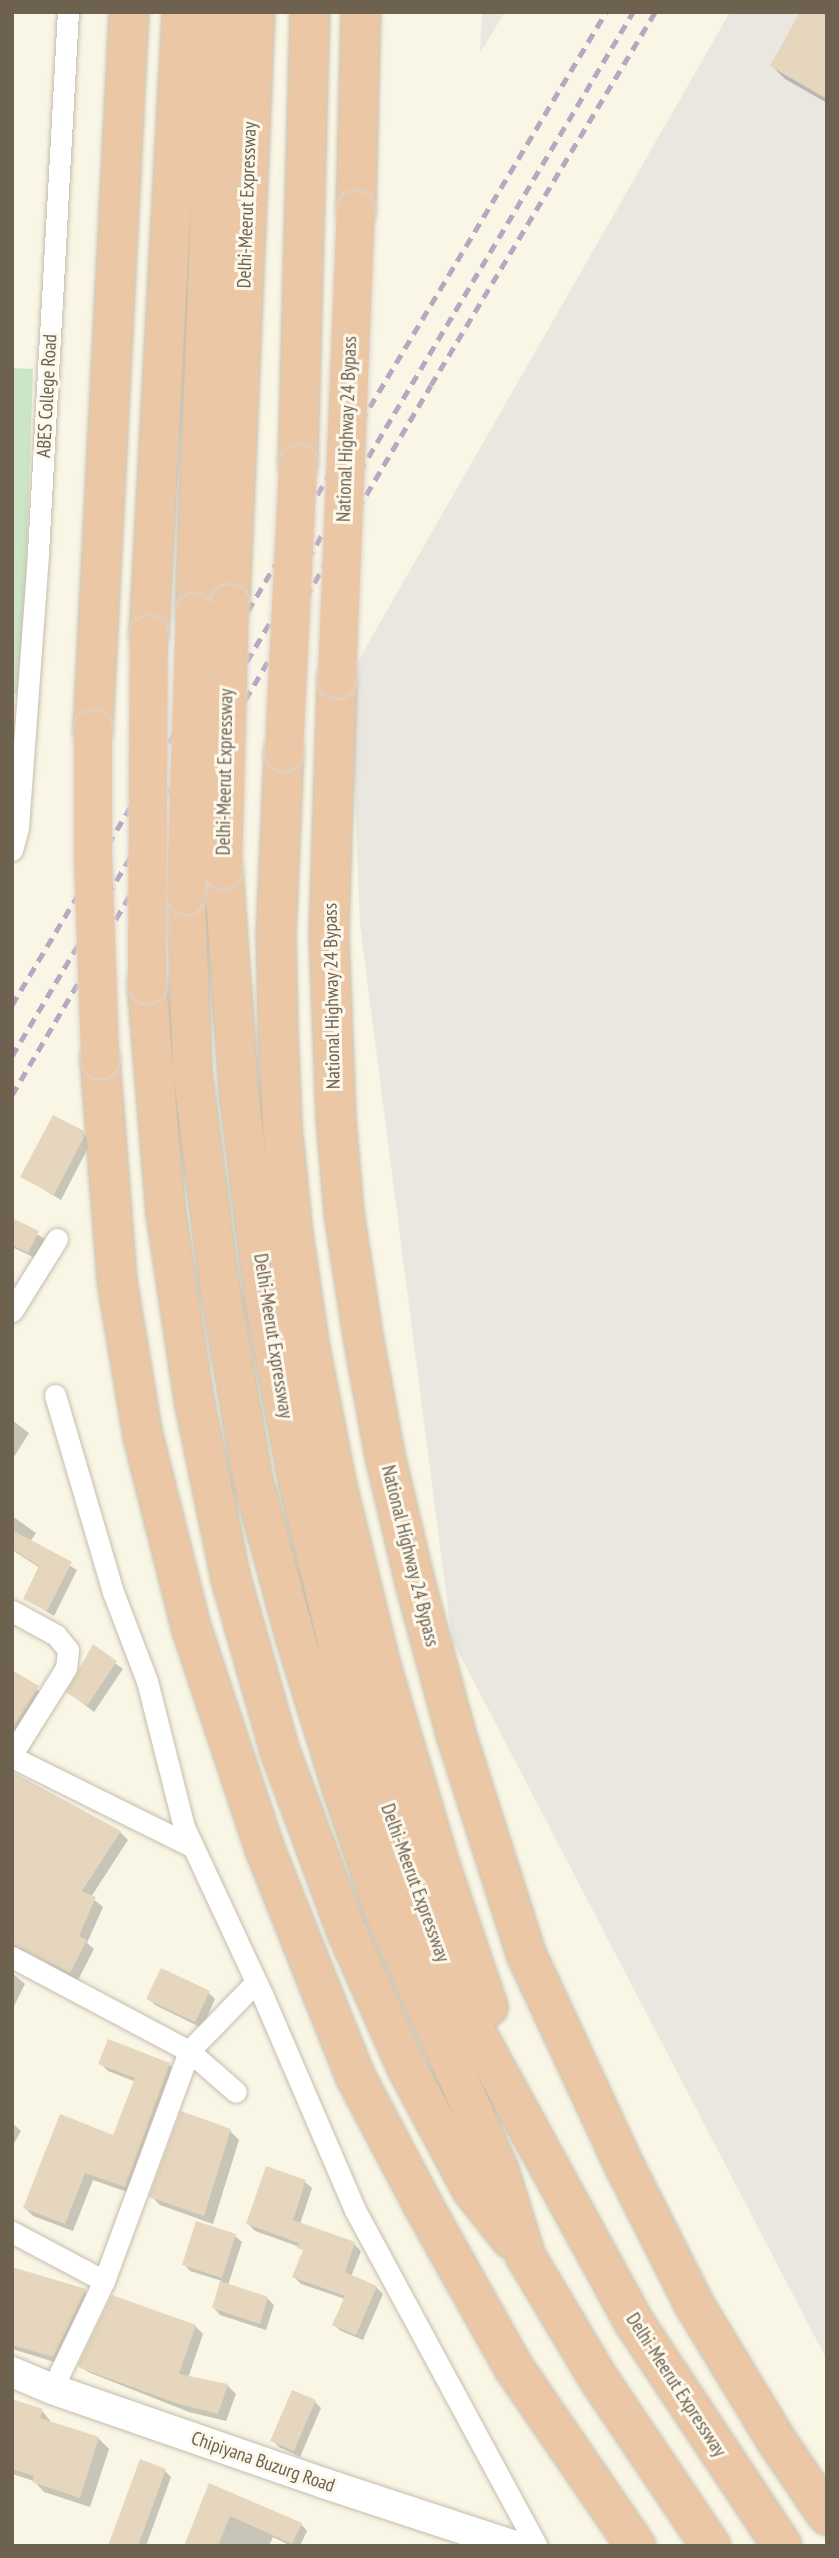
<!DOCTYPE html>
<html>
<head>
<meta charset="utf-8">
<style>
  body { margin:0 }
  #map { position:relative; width:839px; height:2558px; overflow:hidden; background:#f9f6e6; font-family:"PT Sans Narrow",sans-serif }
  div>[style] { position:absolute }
  .industrial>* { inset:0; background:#eae7e0 }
  .green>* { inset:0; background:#cce5c7 }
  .shadow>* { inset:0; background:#0003 }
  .building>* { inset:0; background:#e6d6bd }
  .roads { filter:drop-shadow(0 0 2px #c6bdac) drop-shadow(0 0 2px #c6bdac) }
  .street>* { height:21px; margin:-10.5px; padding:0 10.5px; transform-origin:10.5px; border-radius:10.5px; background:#fff }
  .secondary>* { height:30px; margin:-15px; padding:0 15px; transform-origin:15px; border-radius:15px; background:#fff }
  .highway>* { height:38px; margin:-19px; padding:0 19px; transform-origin:19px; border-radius:19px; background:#ebc7a6 }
  .rail>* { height:5px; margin-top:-2.5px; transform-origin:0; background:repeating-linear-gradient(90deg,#bba6c1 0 10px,transparent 0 17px) }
  .bridges { filter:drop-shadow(0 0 2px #dad6d1) drop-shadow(0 0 2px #dad6d1) }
  .highway-bridge>* { height:38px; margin:-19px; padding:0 19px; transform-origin:19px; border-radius:19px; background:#ebc7a6 }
  span { translate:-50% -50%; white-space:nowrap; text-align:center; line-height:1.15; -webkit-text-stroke:6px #fcf9ec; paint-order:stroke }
  .street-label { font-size:19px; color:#6f614f }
  .frame { position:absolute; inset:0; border:14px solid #6f614f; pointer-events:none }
</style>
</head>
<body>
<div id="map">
  <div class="industrial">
    <i style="clip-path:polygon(482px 12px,505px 12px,480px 53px)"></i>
    <i style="clip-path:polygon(730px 12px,827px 12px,827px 2360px,452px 1640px,360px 925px,350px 675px)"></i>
  </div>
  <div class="green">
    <i style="clip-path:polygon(12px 368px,33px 369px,22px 694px,13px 694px,12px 701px)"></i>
  </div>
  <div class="shadow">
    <i style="clip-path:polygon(827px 12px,827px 103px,785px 79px,772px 66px)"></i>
    <i style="clip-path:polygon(83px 1132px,90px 1144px,61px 1200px,23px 1177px)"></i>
    <i style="clip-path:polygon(12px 1220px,45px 1239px,35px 1258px,12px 1247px)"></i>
    <i style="clip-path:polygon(12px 1420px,29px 1433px,12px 1460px)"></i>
    <i style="clip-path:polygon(12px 1516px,36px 1533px,30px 1542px,77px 1570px,54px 1616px,25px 1598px,40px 1568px,12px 1550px)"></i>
    <i style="clip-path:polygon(93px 1647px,123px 1669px,94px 1712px,68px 1692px)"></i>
    <i style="clip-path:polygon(12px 1672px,46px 1696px,22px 1734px,12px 1728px)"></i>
    <i style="clip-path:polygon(12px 1774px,120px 1832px,128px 1840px,91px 1897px,103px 1907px,87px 1943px,94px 1949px,78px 1980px,27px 1952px,12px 1955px)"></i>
    <i style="clip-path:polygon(12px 1973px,25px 1984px,12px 2010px)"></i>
    <i style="clip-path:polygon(209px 1993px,215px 1999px,202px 2028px,155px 2005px,149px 1999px)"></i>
    <i style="clip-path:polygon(109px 2041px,170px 2065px,178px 2073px,133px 2194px,93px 2180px,73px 2231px,33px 2216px,25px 2208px,114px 2137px,136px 2082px,108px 2071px,100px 2063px)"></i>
    <i style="clip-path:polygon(12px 2123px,21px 2131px,12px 2147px)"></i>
    <i style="clip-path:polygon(230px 2131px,239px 2140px,213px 2224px,160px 2205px,151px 2196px)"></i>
    <i style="clip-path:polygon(267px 2169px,305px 2182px,312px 2188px,300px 2224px,354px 2244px,361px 2251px,351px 2277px,376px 2287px,383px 2294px,363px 2340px,341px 2331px,334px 2325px,345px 2299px,301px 2284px,294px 2277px,304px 2252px,300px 2247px,255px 2231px,248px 2224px)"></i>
    <i style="clip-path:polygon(235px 2236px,242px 2242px,228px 2285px,267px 2298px,274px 2305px,266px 2330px,220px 2315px,214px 2308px,222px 2281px,190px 2271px,184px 2264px)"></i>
    <i style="clip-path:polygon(12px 2269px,85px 2291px,92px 2299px,61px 2364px,12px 2349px)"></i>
    <i style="clip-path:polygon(195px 2326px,203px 2334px,188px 2378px,228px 2386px,236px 2394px,226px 2421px,189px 2412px,88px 2372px,80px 2364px)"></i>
    <i style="clip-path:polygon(12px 2401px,42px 2411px,52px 2423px,99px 2439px,109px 2449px,90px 2507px,44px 2492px,34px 2481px,12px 2474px)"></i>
    <i style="clip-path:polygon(315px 2402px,321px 2408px,300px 2457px,279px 2447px,272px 2440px)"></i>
    <i style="clip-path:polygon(165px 2471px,171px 2477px,146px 2546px,110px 2546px)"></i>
    <i style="clip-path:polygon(210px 2486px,301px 2524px,307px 2531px,300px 2546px,291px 2546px,273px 2537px,269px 2546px,186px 2546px)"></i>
  </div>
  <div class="building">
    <i style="clip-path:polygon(800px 12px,827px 12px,827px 99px,770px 66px)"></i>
    <i style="clip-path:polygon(53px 1115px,84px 1131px,84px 1137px,54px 1195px,20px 1177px)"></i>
    <i style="clip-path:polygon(12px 1218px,39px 1231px,28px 1253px,12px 1245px)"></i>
    <i style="clip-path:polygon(12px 1530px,72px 1562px,47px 1611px,23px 1599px,39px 1566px,12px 1549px)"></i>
    <i style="clip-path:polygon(93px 1644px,117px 1661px,87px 1706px,66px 1692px)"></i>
    <i style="clip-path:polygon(12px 1670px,39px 1686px,12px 1729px)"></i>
    <i style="clip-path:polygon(12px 1772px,121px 1831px,82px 1891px,96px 1897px,79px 1936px,87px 1940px,70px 1973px,12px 1944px)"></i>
    <i style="clip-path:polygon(161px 1968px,210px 1991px,195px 2022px,146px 1999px)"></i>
    <i style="clip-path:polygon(108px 2039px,170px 2063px,125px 2187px,85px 2173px,65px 2224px,23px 2208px,60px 2114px,113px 2135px,135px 2078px,98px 2064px)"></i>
    <i style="clip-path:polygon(181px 2111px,231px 2129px,204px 2216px,149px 2197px)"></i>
    <i style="clip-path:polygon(266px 2166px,306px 2180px,293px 2220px,355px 2242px,345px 2272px,377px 2286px,356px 2335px,332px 2325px,345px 2296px,292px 2277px,303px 2250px,297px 2248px,299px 2243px,246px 2224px)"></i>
    <i style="clip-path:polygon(196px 2221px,236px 2234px,222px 2278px,182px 2265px)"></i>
    <i style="clip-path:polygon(12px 2267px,86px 2289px,53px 2357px,12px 2345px)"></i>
    <i style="clip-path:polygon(220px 2281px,268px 2297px,260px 2324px,212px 2308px)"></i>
    <i style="clip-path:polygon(112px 2295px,196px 2325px,179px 2374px,228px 2384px,218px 2414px,179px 2404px,80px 2368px,78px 2365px)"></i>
    <i style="clip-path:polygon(292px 2390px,316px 2400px,294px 2451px,270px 2441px)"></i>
    <i style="clip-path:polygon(12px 2399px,43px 2409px,40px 2418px,99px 2437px,80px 2498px,32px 2482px,34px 2476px,12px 2469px)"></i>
    <i style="clip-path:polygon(140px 2459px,166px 2469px,138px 2546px,108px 2546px)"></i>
    <i style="clip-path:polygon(209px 2483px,302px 2523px,292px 2544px,230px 2516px,218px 2546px,184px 2546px)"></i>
  </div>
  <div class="roads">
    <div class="street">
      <i style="left:12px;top:850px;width:24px;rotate:-75deg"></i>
      <i style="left:18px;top:827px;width:275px;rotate:-85.8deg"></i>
      <i style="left:38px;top:553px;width:542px;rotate:-86.83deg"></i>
      <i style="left:12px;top:1311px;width:85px;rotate:-58deg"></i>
      <i style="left:55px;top:1395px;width:205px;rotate:73.6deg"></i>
      <i style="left:113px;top:1592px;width:95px;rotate:69.1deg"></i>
      <i style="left:147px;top:1681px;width:151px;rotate:75.8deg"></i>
      <i style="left:184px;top:1827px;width:184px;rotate:65deg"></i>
      <i style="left:262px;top:1994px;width:235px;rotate:66.7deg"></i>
      <i style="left:355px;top:2210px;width:382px;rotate:61.6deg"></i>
      <i style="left:12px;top:1611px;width:50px;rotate:28.6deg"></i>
      <i style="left:56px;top:1635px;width:19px;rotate:51deg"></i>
      <i style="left:68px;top:1650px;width:18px;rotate:96deg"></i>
      <i style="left:66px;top:1668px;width:102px;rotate:122.1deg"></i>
      <i style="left:12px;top:1757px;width:202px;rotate:26.4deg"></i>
      <i style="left:12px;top:1957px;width:200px;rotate:28deg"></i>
      <i style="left:189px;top:2051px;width:62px;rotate:41.1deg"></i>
      <i style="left:12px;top:2232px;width:104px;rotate:28deg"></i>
      <i style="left:52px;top:2389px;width:120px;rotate:-64.3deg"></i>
      <i style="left:104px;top:2281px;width:245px;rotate:-69.7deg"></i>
      <i style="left:189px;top:2051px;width:96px;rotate:-45.8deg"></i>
    </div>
    <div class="secondary">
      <i style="left:12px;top:2372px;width:43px;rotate:23deg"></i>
      <i style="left:52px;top:2389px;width:287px;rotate:19.1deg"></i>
      <i style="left:323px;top:2483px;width:202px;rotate:18.2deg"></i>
    </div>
    <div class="highway">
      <i style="left:356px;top:210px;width:198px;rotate:-88.6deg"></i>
      <i style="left:298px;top:464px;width:452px;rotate:-88.5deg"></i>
      <i style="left:230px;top:604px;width:593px;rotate:-87.58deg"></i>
      <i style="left:195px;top:613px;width:601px;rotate:-87.9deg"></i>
      <i style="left:149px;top:635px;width:624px;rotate:-86.97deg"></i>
      <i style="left:337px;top:679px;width:256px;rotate:91.8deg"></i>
      <i style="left:329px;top:935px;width:184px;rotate:87.8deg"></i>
      <i style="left:336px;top:1119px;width:94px;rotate:85.1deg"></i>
      <i style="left:344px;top:1213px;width:124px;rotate:81.2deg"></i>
      <i style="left:363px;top:1336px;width:122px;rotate:79.6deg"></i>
      <i style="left:385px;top:1456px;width:134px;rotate:76.6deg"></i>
      <i style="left:416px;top:1586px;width:150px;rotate:74.9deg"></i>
      <i style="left:455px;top:1731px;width:236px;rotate:72.3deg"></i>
      <i style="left:527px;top:1956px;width:235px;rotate:65.1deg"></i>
      <i style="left:626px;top:2169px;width:153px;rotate:63.3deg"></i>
      <i style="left:695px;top:2306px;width:157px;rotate:58.8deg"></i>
      <i style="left:776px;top:2440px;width:91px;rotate:55.8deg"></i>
      <i style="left:93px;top:730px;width:719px;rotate:-87.13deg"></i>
      <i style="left:284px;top:752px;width:181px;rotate:92.5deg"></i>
      <i style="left:276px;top:933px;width:97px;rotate:88.8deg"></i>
      <i style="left:278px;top:1030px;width:96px;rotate:87.6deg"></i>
      <i style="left:282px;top:1126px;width:109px;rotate:84.2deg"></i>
      <i style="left:293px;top:1234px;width:110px;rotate:81.6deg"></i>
      <i style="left:309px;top:1343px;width:142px;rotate:79deg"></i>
      <i style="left:336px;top:1482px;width:189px;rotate:76.3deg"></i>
      <i style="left:381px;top:1666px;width:208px;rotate:73.5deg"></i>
      <i style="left:440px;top:1865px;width:150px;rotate:71.3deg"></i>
      <i style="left:223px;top:869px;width:225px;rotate:85.9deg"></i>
      <i style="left:239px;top:1093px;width:213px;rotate:83deg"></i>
      <i style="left:265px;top:1304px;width:184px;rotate:79.4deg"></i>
      <i style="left:299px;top:1485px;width:204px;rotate:76.4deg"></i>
      <i style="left:347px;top:1683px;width:187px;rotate:72deg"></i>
      <i style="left:405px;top:1861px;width:82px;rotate:70.7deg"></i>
      <i style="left:432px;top:1938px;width:108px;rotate:64.9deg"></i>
      <i style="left:478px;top:2036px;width:326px;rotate:61.4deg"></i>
      <i style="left:634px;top:2322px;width:268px;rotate:56.5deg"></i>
      <i style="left:186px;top:895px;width:176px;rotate:88deg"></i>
      <i style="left:192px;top:1071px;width:213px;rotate:82.7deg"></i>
      <i style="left:219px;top:1282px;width:202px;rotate:80.3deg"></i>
      <i style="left:253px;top:1481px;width:161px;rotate:74.8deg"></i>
      <i style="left:295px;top:1636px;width:156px;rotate:72.8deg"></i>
      <i style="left:341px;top:1785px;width:136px;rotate:71.2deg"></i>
      <i style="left:385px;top:1914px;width:280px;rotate:66deg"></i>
      <i style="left:499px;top:2170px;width:91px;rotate:72.8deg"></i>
      <i style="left:526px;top:2257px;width:141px;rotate:59.2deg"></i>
      <i style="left:598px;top:2378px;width:202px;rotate:56.1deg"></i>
      <i style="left:147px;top:984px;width:231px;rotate:85.3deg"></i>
      <i style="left:166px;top:1214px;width:193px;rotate:81.4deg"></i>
      <i style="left:195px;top:1405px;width:178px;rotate:78.3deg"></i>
      <i style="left:231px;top:1579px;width:179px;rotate:74.1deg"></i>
      <i style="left:280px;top:1751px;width:193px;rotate:69.7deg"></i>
      <i style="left:347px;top:1932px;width:146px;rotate:66.2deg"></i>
      <i style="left:406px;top:2066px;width:140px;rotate:62deg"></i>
      <i style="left:472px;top:2190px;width:63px;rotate:51.5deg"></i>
      <i style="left:100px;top:1059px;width:223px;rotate:85.6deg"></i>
      <i style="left:117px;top:1281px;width:157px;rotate:80.5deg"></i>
      <i style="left:143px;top:1436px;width:197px;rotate:75.9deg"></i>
      <i style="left:191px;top:1627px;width:237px;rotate:71.6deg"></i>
      <i style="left:266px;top:1852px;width:241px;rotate:68.3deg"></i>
      <i style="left:355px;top:2076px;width:148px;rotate:62.2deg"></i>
      <i style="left:424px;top:2207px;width:184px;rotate:60.8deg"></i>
      <i style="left:514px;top:2368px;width:216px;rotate:55.6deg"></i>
    </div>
  </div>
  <div class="rail">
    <i style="left:12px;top:1005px;width:1157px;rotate:-59.11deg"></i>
    <i style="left:12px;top:1056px;width:1215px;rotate:-59.25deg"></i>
    <i style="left:12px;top:1095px;width:824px;rotate:-59.45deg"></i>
    <i style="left:431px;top:385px;width:435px;rotate:-59deg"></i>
  </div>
  <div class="bridges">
    <div class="highway-bridge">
      <i style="left:337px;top:679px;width:469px;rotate:-87.7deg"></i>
      <i style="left:93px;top:730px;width:124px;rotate:90deg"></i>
      <i style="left:93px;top:854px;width:205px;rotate:88deg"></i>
      <i style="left:284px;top:752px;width:288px;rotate:-87.2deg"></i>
      <i style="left:223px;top:869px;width:265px;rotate:-88.5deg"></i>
      <i style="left:186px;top:895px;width:282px;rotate:-88.2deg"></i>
      <i style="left:147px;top:984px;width:349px;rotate:-89.7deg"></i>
    </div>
  </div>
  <div class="street-label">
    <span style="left:247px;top:205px;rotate:-88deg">Delhi-Meerut Expressway</span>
    <span style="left:47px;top:396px;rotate:-87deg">ABES College Road</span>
    <span style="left:347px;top:429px;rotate:-88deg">National Highway 24 Bypass</span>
    <span style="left:225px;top:772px;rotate:-89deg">Delhi-Meerut Expressway</span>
    <span style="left:332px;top:996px;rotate:-91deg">National Highway 24 Bypass</span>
    <span style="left:273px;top:1336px;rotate:81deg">Delhi-Meerut Expressway</span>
    <span style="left:410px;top:1556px;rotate:76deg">National Highway 24 Bypass</span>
    <span style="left:415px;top:1883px;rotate:70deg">Delhi-Meerut Expressway</span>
    <span style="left:676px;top:2385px;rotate:57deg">Delhi-Meerut Expressway</span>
    <span style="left:263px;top:2462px;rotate:19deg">Chipiyana Buzurg Road</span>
  </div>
  <div class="frame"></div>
</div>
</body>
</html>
